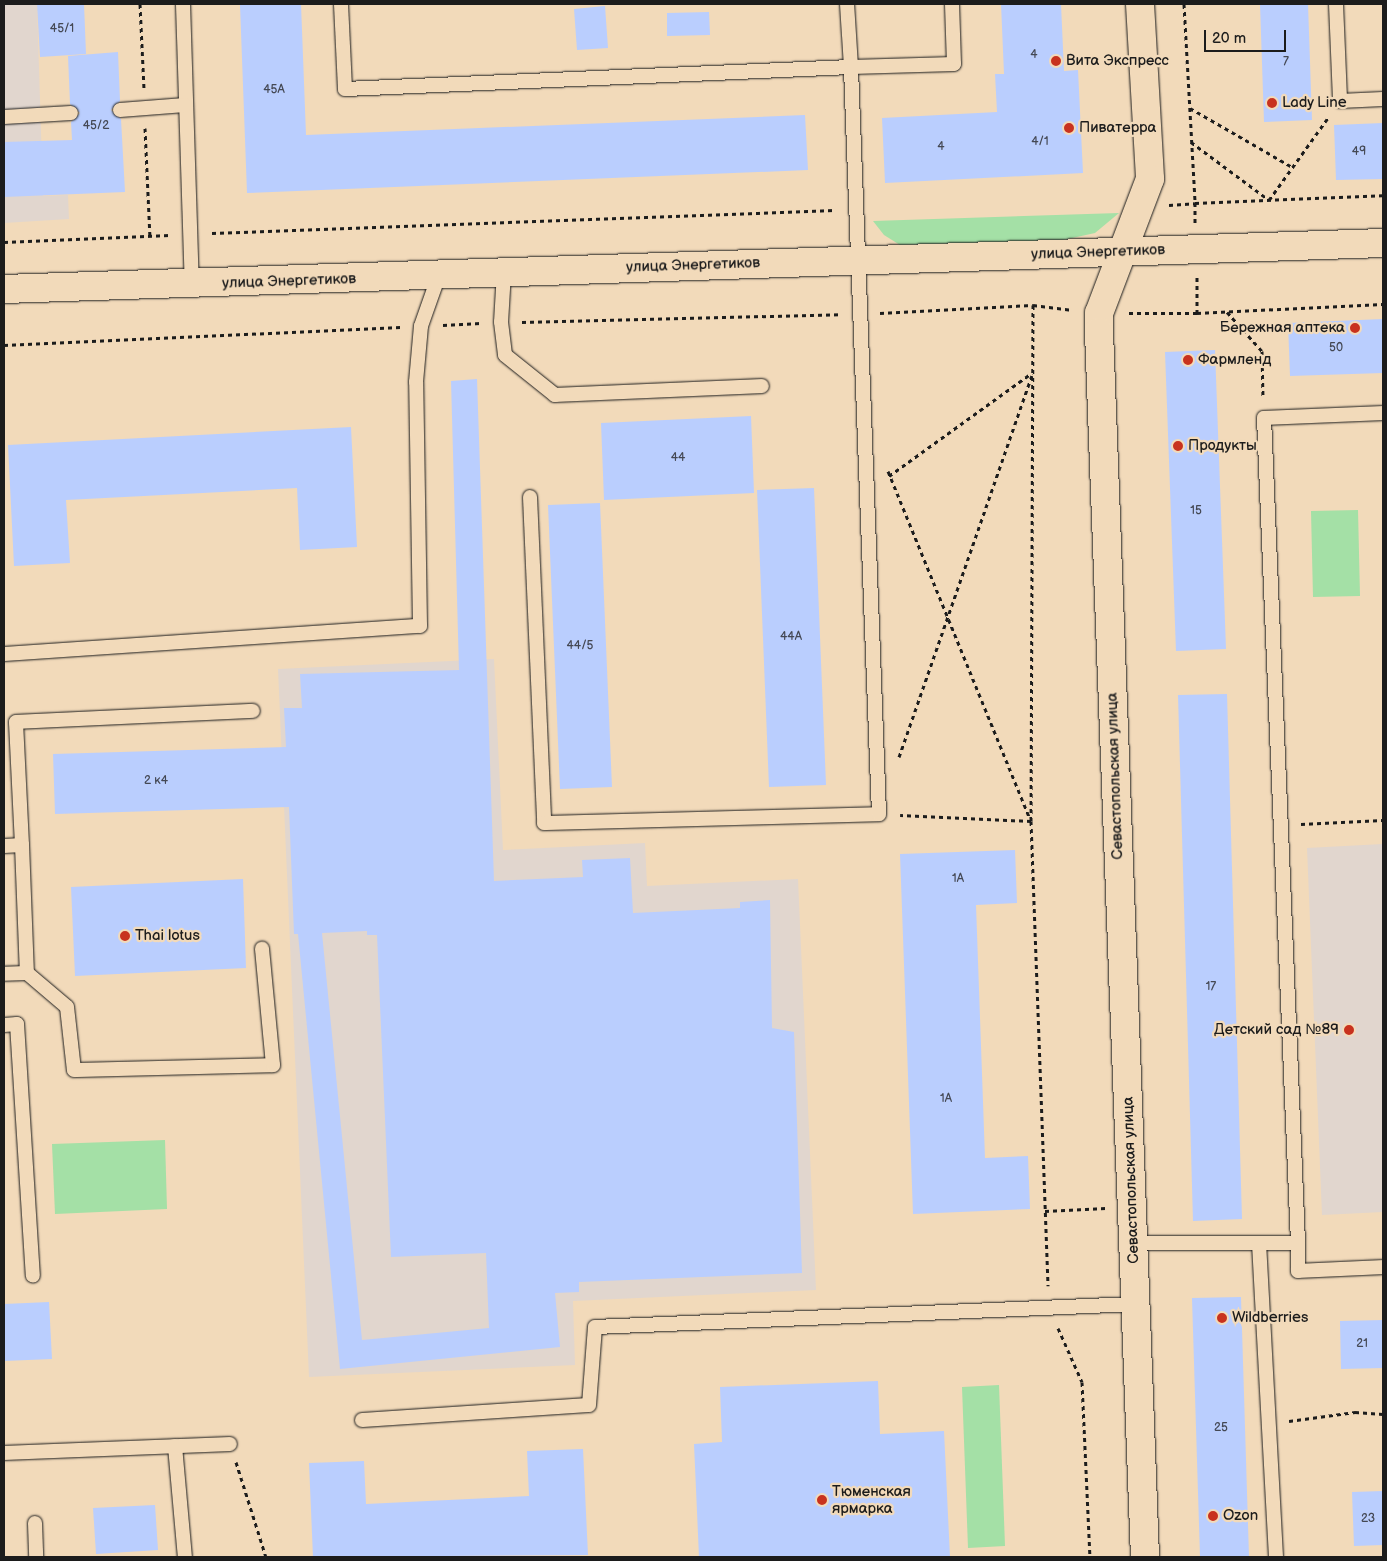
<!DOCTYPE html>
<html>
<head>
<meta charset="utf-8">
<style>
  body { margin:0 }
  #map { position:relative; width:1387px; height:1561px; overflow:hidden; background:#f2daba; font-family:"Balsamiq Sans",sans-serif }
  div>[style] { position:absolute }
  .built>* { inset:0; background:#e1d6ce }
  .green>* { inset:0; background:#a4e0a6 }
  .building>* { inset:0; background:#bacefe }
  .path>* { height:3px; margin-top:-1.5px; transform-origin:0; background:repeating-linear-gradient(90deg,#1c1c1c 0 4px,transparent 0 8px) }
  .roads { filter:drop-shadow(0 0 1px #1c1c1c) drop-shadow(0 0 1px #1c1c1c) }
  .service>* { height:14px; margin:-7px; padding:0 7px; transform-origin:7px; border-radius:7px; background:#f2daba }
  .tertiary>* { height:28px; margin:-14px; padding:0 14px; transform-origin:14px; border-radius:14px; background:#f2daba }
  .dots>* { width:14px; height:14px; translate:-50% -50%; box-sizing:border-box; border:2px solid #f2daba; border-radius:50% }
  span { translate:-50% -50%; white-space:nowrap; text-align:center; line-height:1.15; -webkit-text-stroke:4.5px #f2daba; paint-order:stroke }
  .number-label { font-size:12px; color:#444854 }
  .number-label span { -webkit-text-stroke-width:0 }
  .poi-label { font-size:15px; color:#1c1c1c }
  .left { translate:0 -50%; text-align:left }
  .right { translate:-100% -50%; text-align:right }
  .street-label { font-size:15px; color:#1c1c1c }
  .frame { position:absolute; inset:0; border:5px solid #1c1c1c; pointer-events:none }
  .scale { position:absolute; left:1204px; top:30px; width:82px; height:22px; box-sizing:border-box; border:2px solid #1c1c1c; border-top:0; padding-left:6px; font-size:15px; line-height:18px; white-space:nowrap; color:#1c1c1c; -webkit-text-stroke:4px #f2daba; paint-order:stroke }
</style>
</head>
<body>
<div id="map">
  <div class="built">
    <i style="clip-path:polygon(4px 4px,37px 4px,43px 196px,68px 195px,69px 219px,4px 223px)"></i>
    <i style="clip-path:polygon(494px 659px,503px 850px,645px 843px,647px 886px,798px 879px,816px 1290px,573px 1301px,575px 1365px,309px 1377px,278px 669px)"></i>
    <i style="clip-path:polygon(1383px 844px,1383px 1212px,1322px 1215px,1307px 848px)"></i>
  </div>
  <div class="green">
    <i style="clip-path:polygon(1119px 213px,1095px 233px,1063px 240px,900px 245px,884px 235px,873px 221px)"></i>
    <i style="clip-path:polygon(1358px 510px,1360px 596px,1313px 597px,1311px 511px)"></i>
    <i style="clip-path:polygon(165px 1140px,167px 1209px,55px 1214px,52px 1144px)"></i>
    <i style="clip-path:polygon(999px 1385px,1005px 1546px,968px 1548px,962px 1387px)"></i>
  </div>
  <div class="building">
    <i style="clip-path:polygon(37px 4px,84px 4px,86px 54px,40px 57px)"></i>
    <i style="clip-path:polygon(301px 4px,306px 135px,805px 115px,808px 170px,247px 193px,240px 5px)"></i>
    <i style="clip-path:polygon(1001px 4px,1061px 4px,1064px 71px,1078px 70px,1083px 173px,885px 183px,882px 118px,997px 112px,995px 74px,1004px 74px)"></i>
    <i style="clip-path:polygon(1260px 4px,1308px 4px,1312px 120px,1264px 122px)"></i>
    <i style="clip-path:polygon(605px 6px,608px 48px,577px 50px,574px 9px)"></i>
    <i style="clip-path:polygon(709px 12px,710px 35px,667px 36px,667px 13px)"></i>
    <i style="clip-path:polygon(118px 52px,120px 101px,111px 110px,121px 119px,125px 192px,4px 197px,4px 142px,72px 140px,71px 122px,80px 113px,70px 104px,68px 56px)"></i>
    <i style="clip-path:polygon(1383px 123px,1383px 179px,1336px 180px,1334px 125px)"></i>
    <i style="clip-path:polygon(1383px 319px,1383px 373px,1290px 376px,1288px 323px)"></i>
    <i style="clip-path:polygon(1215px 350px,1226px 649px,1176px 651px,1165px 352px)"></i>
    <i style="clip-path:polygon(evenodd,477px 379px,494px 881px,583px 877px,582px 860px,630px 858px,633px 913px,740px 908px,740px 902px,770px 900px,772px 1028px,794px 1032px,802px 1273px,579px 1282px,579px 1292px,555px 1293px,560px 1347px,340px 1369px,298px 934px,294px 934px,289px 807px,55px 814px,53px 754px,286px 747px,284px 708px,302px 708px,300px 674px,459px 670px,451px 381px,477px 379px,367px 931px,367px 935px,377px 935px,391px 1257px,486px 1253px,489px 1328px,362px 1340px,322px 933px,367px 931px)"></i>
    <i style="clip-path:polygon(751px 416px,754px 493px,604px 500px,601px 423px)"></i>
    <i style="clip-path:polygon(351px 427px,357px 547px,300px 550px,297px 488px,66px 500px,70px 563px,14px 566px,8px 445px)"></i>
    <i style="clip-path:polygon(814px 488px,826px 785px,769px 787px,757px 490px)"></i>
    <i style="clip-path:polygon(600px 503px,612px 787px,560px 789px,548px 505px)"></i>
    <i style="clip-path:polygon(1227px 694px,1242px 1219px,1193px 1221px,1178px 695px)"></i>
    <i style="clip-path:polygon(1015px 850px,1017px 903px,976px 905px,985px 1158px,1028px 1156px,1030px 1209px,913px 1214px,900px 854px)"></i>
    <i style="clip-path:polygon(243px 879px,246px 968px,75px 976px,71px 887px)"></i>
    <i style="clip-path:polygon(1241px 1297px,1249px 1557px,1200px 1557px,1192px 1298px)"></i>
    <i style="clip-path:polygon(49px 1302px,52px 1359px,4px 1361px,4px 1304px)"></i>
    <i style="clip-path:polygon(1383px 1320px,1383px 1368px,1341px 1369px,1340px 1321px)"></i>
    <i style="clip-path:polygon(878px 1381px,880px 1434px,944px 1431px,950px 1557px,699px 1557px,694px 1444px,722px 1442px,720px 1387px)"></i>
    <i style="clip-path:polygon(583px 1449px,588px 1555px,313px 1557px,309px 1463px,364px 1461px,366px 1504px,529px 1496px,527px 1451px)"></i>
    <i style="clip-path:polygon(1383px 1491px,1383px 1545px,1354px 1546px,1352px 1492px)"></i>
    <i style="clip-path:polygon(155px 1505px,158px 1550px,96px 1554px,93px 1508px)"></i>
  </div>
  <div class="path">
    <i style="left:140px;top:4px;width:85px;rotate:87.3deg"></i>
    <i style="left:1184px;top:4px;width:199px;rotate:86.8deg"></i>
    <i style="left:1195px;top:203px;width:188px;rotate:-2.4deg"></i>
    <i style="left:1190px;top:108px;width:118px;rotate:30deg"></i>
    <i style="left:145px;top:128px;width:109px;rotate:87.4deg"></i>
    <i style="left:1191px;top:142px;width:97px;rotate:36.6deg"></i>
    <i style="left:1269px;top:200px;width:101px;rotate:-54.3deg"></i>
    <i style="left:1169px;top:205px;width:26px;rotate:-4deg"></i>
    <i style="left:1195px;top:203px;width:20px;rotate:90deg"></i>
    <i style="left:212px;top:233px;width:623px;rotate:-2.11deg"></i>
    <i style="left:4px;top:242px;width:166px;rotate:-2.4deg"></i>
    <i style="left:1033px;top:305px;width:516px;rotate:90.22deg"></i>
    <i style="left:1031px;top:821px;width:465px;rotate:87.9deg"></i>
    <i style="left:1227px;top:312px;width:52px;rotate:48.1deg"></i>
    <i style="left:1262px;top:351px;width:47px;rotate:88.8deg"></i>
    <i style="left:880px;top:313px;width:153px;rotate:-3deg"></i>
    <i style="left:1033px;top:305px;width:40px;rotate:7.1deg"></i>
    <i style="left:1129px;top:313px;width:68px"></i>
    <i style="left:1197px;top:313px;width:36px;rotate:-90deg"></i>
    <i style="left:1197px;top:313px;width:186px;rotate:-2.8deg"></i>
    <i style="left:522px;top:322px;width:319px;rotate:-1.4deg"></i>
    <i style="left:443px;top:325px;width:38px;rotate:-3deg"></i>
    <i style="left:4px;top:345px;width:397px;rotate:-2.6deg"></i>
    <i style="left:888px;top:471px;width:378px;rotate:67.8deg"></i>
    <i style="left:1031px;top:821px;width:131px;rotate:-177.4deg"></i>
    <i style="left:889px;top:476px;width:176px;rotate:-35.8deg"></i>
    <i style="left:899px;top:757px;width:404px;rotate:-70.8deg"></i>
    <i style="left:1301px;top:824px;width:82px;rotate:-2.8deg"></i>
    <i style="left:1045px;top:1211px;width:61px;rotate:-2.8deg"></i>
    <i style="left:1058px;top:1328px;width:59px;rotate:66deg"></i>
    <i style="left:1082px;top:1382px;width:175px;rotate:87.4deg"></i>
    <i style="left:1289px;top:1421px;width:67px;rotate:-7.8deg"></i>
    <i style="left:1355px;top:1412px;width:28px;rotate:4deg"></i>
    <i style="left:236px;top:1462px;width:100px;rotate:72.5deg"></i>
  </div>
  <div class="roads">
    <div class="service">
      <i style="left:183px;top:4px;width:280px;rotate:88.2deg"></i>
      <i style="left:341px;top:4px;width:85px;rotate:87.3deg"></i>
      <i style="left:345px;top:89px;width:506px;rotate:-2.49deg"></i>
      <i style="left:851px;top:67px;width:63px;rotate:-93.6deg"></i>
      <i style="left:1336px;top:4px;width:97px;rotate:87.6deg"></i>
      <i style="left:1340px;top:101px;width:43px;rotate:-2.7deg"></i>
      <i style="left:120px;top:110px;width:65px;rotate:-4.4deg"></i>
      <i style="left:4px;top:117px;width:67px;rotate:-3.4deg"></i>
      <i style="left:504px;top:272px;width:50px;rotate:93.4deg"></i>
      <i style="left:501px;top:322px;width:33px;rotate:83deg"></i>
      <i style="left:505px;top:355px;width:64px;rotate:38.7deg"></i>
      <i style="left:555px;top:395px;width:207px;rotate:-2.5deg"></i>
      <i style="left:530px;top:497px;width:326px;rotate:87.5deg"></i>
      <i style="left:544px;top:823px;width:335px;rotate:-1.5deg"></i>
      <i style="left:879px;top:814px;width:748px;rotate:-92.15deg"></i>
      <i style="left:851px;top:67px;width:103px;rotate:-1.7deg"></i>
      <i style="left:954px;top:64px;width:60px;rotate:-91.9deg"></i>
      <i style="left:4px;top:654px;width:417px;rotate:-3.9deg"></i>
      <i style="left:420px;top:626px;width:244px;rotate:-90.9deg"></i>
      <i style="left:416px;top:382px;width:56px;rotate:-84.9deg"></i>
      <i style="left:421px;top:326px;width:54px;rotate:-70.6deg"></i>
      <i style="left:22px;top:845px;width:123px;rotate:-92.8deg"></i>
      <i style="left:16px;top:722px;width:237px;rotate:-2.7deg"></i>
      <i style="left:4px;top:846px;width:18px;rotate:-3deg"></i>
      <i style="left:22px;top:845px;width:128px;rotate:87.8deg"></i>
      <i style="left:27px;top:973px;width:23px;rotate:178deg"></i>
      <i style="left:27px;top:973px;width:52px;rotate:40.4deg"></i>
      <i style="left:67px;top:1007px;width:63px;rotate:83.7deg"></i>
      <i style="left:74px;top:1070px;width:199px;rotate:-1.4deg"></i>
      <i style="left:273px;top:1065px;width:117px;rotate:-95.4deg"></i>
      <i style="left:4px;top:1025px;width:13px;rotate:-4deg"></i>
      <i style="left:17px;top:1024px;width:252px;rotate:86.4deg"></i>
      <i style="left:1133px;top:1243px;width:165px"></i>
      <i style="left:1298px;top:1243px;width:826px;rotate:-92.36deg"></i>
      <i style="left:1264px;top:418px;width:119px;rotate:-2.4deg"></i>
      <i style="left:1259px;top:1243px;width:314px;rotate:86.9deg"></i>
      <i style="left:1298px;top:1243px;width:28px;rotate:90deg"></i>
      <i style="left:1298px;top:1271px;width:85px;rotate:-2.7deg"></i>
      <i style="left:362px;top:1420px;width:227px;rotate:-3.8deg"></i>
      <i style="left:589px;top:1405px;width:78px;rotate:-85.6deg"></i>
      <i style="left:595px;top:1327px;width:540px;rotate:-2.44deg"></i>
      <i style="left:175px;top:1446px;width:111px;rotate:84.9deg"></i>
      <i style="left:4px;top:1453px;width:226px;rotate:-2.3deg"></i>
      <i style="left:35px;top:1523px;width:34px;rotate:88deg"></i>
    </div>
    <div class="tertiary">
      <i style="left:1140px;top:4px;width:175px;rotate:86.7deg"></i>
      <i style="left:1150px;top:179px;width:143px;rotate:110.8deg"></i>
      <i style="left:1099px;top:313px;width:19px;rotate:90deg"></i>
      <i style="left:1099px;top:332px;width:1226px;rotate:87.85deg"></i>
      <i style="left:4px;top:289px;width:1380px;rotate:-1.91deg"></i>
    </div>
  </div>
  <div class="dots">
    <i style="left:1056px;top:61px;background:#c8321e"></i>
    <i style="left:1272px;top:103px;background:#c8321e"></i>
    <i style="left:1069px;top:128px;background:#c8321e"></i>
    <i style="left:1355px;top:328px;background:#c8321e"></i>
    <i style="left:1188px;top:360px;background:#c8321e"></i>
    <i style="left:1178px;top:446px;background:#c8321e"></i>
    <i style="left:125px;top:936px;background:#c8321e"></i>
    <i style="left:1349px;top:1030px;background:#c8321e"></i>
    <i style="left:1222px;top:1318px;background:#c8321e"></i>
    <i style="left:822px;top:1500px;background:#c8321e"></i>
    <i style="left:1213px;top:1516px;background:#c8321e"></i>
  </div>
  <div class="number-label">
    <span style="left:62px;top:29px">45/1</span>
    <span style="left:1034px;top:55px">4</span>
    <span style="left:1286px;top:62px">7</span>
    <span style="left:274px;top:90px">45А</span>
    <span style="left:96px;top:126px">45/2</span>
    <span style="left:1040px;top:142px">4/1</span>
    <span style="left:941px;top:147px">4</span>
    <span style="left:1359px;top:152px">49</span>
    <span style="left:1336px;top:348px">50</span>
    <span style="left:678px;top:458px">44</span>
    <span style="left:1196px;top:511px">15</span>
    <span style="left:791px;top:637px">44А</span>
    <span style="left:580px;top:646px">44/5</span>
    <span style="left:156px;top:781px">2 к4</span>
    <span style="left:958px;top:879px">1А</span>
    <span style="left:1211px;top:987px">17</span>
    <span style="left:946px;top:1099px">1А</span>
    <span style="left:1362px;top:1344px">21</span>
    <span style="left:1221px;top:1428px">25</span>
    <span style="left:1368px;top:1519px">23</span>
  </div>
  <div class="poi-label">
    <span class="left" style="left:1066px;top:61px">Вита Экспресс</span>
    <span class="left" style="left:1282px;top:103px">Lady Line</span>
    <span class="left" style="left:1079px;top:128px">Пиватерра</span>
    <span class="right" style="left:1345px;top:328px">Бережная аптека</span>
    <span class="left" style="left:1198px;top:360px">Фармленд</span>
    <span class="left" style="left:1188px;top:446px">Продукты</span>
    <span class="left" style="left:135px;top:936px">Thai lotus</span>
    <span class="right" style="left:1339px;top:1030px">Детский сад №89</span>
    <span class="left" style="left:1232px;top:1318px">Wildberries</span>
    <span class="left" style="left:832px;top:1500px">Тюменская<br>ярмарка</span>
    <span class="left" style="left:1223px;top:1516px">Ozon</span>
  </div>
  <div class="street-label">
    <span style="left:1098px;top:252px;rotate:-2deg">улица Энергетиков</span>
    <span style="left:693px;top:265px;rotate:-2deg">улица Энергетиков</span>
    <span style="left:289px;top:281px;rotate:-2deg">улица Энергетиков</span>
    <span style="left:1115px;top:776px;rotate:-92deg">Севастопольская улица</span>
    <span style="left:1131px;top:1180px;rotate:-92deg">Севастопольская улица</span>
  </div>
  <div class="frame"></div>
  <div class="scale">20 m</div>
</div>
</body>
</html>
